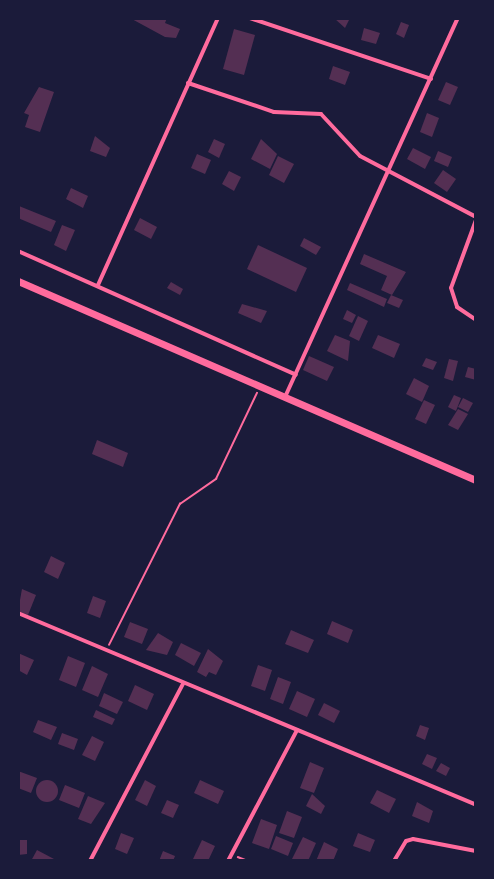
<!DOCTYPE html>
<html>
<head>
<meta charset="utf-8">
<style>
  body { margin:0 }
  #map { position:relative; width:494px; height:879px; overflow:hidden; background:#1b1b3a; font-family:Ubuntu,sans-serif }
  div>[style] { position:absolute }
  .building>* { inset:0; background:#542f53 }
  .round { border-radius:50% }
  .path>* { height:1.5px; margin:-0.75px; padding:0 0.75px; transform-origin:0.75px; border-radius:0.75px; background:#ff6b9d }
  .minor>* { height:4px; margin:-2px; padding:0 2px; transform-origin:2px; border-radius:2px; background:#ff6b9d }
  .trunk>* { height:7px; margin:-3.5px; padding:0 3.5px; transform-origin:3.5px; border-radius:3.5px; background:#ff6b9d }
  span { translate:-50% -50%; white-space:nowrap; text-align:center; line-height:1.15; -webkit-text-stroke:4.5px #1b1b3a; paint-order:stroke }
  .frame { position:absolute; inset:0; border:20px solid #1b1b3a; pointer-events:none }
</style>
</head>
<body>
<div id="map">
  <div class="building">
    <i style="clip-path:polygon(130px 18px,167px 18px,165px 23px,180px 29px,176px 38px,165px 37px)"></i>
    <i style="clip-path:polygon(334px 18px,350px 18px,345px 28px)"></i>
    <i style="clip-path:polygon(401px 22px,409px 25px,404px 38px,396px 34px)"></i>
    <i style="clip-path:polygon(364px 28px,380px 33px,376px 44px,361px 40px)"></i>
    <i style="clip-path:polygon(234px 29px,255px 35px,244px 75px,223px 69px)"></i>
    <i style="clip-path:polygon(333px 66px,350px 72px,345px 85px,329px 79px)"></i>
    <i style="clip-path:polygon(446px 82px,458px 87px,450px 105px,438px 100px)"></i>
    <i style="clip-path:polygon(39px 87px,54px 92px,40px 132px,25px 127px,29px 115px,24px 113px)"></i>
    <i style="clip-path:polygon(427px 113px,439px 118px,432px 137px,420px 132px)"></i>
    <i style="clip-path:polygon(95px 136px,110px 148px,106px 157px,90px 151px)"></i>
    <i style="clip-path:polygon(214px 139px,225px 144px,219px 158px,208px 152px)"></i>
    <i style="clip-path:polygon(261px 139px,277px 154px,270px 169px,251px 159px)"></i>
    <i style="clip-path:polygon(413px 148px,431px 157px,425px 169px,407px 159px)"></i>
    <i style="clip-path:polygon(438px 151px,452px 157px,448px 167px,434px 161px)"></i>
    <i style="clip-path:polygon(197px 154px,211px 160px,205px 174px,191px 168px)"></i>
    <i style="clip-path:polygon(278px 156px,294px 164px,284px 183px,269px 175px)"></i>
    <i style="clip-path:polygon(443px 170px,456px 179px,447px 192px,434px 183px)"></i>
    <i style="clip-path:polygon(229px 171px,241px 177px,234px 191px,222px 184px)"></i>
    <i style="clip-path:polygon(71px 188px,88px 196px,83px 208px,66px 199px)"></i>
    <i style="clip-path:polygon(19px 206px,56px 221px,51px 232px,18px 218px)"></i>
    <i style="clip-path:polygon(140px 218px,157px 227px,151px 239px,134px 230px)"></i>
    <i style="clip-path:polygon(62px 225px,75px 230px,66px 251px,54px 245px)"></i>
    <i style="clip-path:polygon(304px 238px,321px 247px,316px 255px,300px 246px)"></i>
    <i style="clip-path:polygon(258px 245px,307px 268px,296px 292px,247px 269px)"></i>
    <i style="clip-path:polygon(364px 254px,406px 272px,392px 295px,381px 290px,387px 276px,360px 264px)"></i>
    <i style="clip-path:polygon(171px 282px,183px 289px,180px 295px,167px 288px)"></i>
    <i style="clip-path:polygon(350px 283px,387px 299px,384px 307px,347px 290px)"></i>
    <i style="clip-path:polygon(391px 295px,403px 300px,399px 308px,387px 303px)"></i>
    <i style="clip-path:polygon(242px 304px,267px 311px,261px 323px,238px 313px)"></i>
    <i style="clip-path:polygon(347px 310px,356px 315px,352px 323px,343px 319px)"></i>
    <i style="clip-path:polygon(358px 316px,368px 321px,359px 341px,349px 336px)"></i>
    <i style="clip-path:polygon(335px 335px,350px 341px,348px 361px,327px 351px)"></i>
    <i style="clip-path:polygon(378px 335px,400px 344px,394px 358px,372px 348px)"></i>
    <i style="clip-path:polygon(309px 356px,334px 367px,327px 381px,303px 370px)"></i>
    <i style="clip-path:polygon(426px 358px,437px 362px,433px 370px,422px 366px)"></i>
    <i style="clip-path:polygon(449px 359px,458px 361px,453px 381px,444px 378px)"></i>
    <i style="clip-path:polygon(468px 367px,476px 369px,476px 380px,465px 377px)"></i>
    <i style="clip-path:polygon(414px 378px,429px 386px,422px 402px,406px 394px)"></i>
    <i style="clip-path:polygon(454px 395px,461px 398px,456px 411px,448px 407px)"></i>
    <i style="clip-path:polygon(463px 398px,473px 403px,468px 412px,458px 407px)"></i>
    <i style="clip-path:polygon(424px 400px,435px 405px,426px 424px,415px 419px)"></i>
    <i style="clip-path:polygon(458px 409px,468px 414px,458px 430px,448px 425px)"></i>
    <i style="clip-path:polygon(97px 440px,128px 453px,123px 467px,92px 454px)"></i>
    <i style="clip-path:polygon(51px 556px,65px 563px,58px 579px,44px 572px)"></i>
    <i style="clip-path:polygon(22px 589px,36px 595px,28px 615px,18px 611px)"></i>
    <i style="clip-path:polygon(93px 596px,106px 601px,100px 618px,87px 613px)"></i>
    <i style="clip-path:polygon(332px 621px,353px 630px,348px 643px,327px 634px)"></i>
    <i style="clip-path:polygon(130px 622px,148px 629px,142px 644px,124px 637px)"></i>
    <i style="clip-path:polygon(291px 630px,314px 640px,308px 653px,285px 644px)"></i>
    <i style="clip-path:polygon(158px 633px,173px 642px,167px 655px,146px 650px)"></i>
    <i style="clip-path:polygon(181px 643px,201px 653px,194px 666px,175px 655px)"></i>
    <i style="clip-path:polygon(208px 649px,223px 661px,216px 675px,209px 672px,206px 677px,197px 672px)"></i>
    <i style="clip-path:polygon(18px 653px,34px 660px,27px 675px,18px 670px)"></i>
    <i style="clip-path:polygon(68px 656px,85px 663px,76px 687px,59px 680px)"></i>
    <i style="clip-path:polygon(258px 665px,272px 670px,265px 691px,251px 686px)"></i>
    <i style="clip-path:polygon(92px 666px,108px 674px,98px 697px,82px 690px)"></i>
    <i style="clip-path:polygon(278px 677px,291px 682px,283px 704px,270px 699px)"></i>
    <i style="clip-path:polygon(135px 685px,154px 694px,147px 710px,128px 701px)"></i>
    <i style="clip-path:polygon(297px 691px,315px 699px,307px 717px,289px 709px)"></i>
    <i style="clip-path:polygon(104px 693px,123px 702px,117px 714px,99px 706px)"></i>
    <i style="clip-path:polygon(324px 703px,340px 711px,334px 723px,318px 715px)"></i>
    <i style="clip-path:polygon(96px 710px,115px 719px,112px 725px,93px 717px)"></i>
    <i style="clip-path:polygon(38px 720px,57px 727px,51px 740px,33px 732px)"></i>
    <i style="clip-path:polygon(420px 725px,429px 728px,425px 740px,416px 736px)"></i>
    <i style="clip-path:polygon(62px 733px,78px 739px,74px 750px,58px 744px)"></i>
    <i style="clip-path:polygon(92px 736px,104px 742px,95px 761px,82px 755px)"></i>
    <i style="clip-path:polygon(427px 754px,437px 758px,432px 769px,422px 764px)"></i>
    <i style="clip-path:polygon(310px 762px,324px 768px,314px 793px,300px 788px)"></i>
    <i style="clip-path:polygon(441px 763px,450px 768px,446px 776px,436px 771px)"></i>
    <i style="clip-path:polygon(18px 771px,37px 778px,31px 793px,18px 788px)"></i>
    <i style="clip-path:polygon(145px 780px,156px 786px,147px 806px,135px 800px)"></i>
    <i style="clip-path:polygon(200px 780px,224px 791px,218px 804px,194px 793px)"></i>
    <i class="round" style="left:36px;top:780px;width:22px;height:22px"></i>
    <i style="clip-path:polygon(65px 785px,85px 793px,79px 808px,59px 800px)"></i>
    <i style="clip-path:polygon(377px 790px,396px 799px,389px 813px,370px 803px)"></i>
    <i style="clip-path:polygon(312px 794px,325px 806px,321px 814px,306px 806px)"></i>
    <i style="clip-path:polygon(88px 796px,105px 803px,91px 824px,78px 819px)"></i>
    <i style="clip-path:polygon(167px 800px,179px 805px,173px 818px,161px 813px)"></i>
    <i style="clip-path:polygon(417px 802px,433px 811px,429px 823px,412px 816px)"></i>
    <i style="clip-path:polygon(287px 811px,302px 817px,294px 838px,279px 833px)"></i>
    <i style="clip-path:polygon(261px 819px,277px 825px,269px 849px,252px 843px)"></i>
    <i style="clip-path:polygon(121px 833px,134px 838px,127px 854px,115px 849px)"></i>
    <i style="clip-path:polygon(358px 833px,375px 840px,370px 852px,353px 846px)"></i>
    <i style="clip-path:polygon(276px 836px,293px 843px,288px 856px,271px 849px)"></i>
    <i style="clip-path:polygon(303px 837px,316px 843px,308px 861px,296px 861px,292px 859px)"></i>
    <i style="clip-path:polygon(18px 840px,27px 840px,27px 854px,18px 855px)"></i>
    <i style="clip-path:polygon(202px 840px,215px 846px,208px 861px,193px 859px)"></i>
    <i style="clip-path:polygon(324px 842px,338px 849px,333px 861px,316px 861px)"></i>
    <i style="clip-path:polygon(37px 850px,54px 859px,53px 861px,31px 861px)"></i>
    <i style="clip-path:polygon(163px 851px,175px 856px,173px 861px,159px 861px)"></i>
  </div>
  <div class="path">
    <i style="left:109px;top:645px;width:158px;rotate:-63.3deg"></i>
    <i style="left:180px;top:504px;width:44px;rotate:-34.8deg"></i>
    <i style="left:216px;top:479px;width:95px;rotate:-64.5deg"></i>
    <i style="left:238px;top:857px;width:11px;rotate:22deg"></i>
  </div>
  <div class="minor">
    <i style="left:250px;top:18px;width:191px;rotate:18.6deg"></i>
    <i style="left:188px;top:83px;width:91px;rotate:18.6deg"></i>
    <i style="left:274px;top:112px;width:47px;rotate:2.4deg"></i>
    <i style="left:321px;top:114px;width:57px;rotate:47.1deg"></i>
    <i style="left:360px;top:156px;width:131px;rotate:27.7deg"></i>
    <i style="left:476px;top:220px;width:72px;rotate:110.2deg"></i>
    <i style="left:451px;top:288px;width:20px;rotate:72deg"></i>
    <i style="left:457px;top:307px;width:23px;rotate:34deg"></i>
    <i style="left:18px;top:251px;width:304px;rotate:24deg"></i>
    <i style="left:98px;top:285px;width:293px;rotate:-65.8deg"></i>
    <i style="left:285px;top:397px;width:417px;rotate:-65.5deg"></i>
    <i style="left:18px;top:613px;width:497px;rotate:22.7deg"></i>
    <i style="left:90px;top:861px;width:200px;rotate:-62.3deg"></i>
    <i style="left:228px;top:861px;width:148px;rotate:-62.2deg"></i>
    <i style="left:394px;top:861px;width:23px;rotate:-59deg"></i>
    <i style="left:406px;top:841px;width:7px;rotate:-16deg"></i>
    <i style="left:413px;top:839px;width:64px;rotate:10.8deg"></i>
  </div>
  <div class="trunk">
    <i style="left:18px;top:281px;width:499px;rotate:23.5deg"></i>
  </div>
  <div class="frame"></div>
</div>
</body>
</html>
